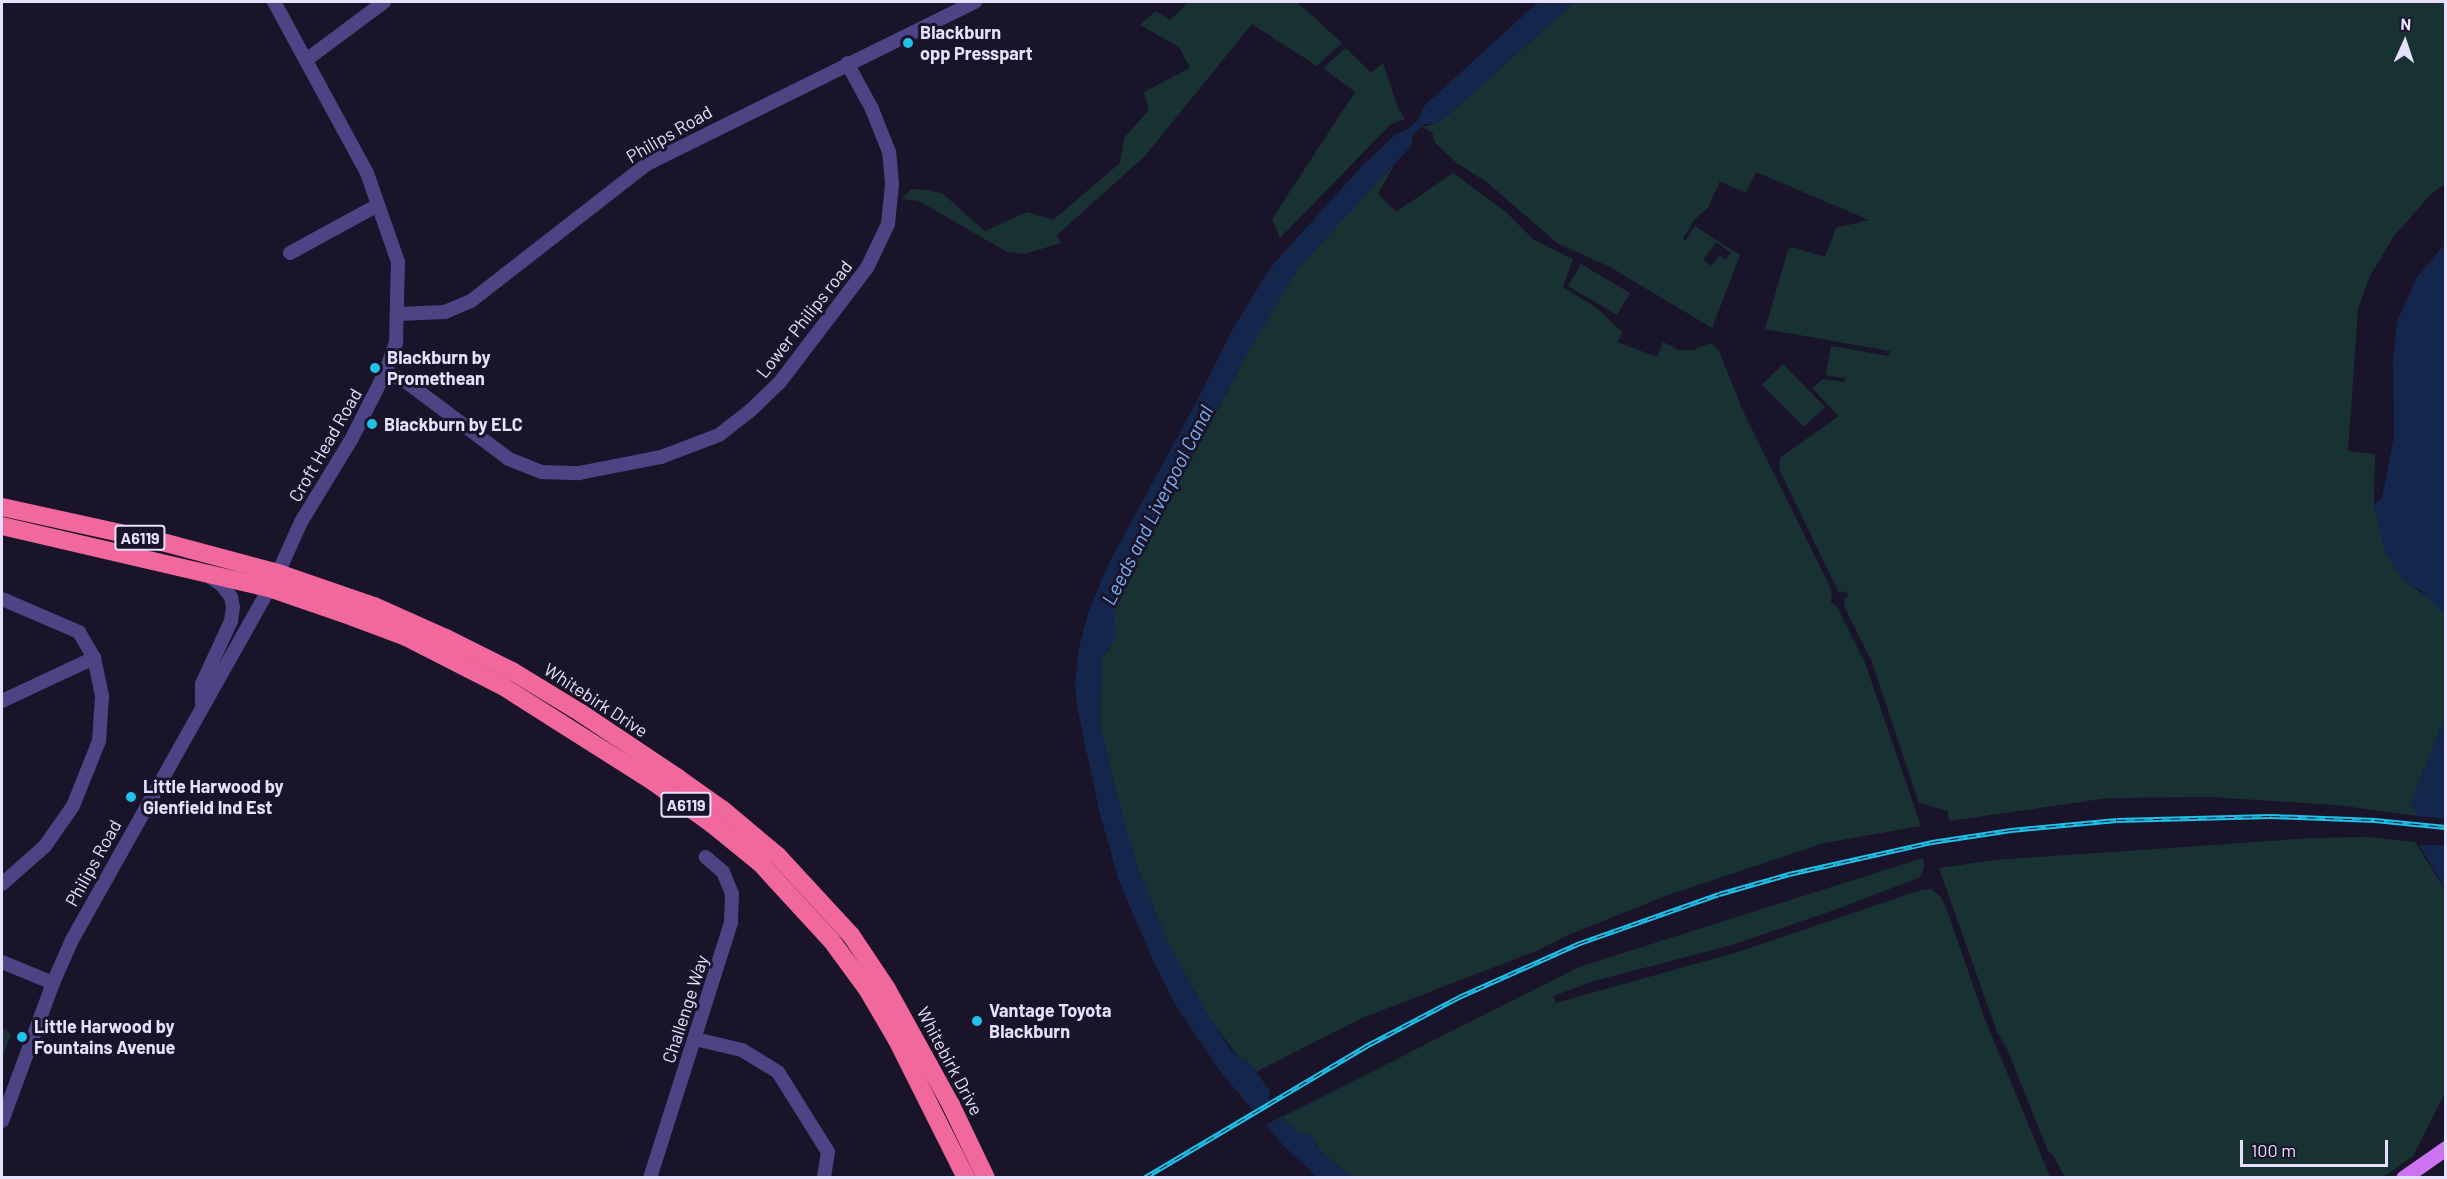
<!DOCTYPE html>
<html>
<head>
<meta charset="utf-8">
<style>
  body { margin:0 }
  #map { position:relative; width:2447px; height:1179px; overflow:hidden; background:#1a142a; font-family:Barlow,sans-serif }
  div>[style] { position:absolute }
  .green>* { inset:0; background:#183234 }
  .water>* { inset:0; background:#15264d }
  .pier>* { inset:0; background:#1a142a }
  .stream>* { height:3px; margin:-1.5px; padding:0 1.5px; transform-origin:1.5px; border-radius:1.5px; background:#15264d }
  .minor>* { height:14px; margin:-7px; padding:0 7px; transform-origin:7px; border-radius:7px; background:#4c4484 }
  .major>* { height:15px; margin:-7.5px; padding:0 7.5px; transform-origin:7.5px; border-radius:7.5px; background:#cd73f1 }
  .highway>* { height:18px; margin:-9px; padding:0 9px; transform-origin:9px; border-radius:9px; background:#f0689c }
  .rail>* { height:5px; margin-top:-2.5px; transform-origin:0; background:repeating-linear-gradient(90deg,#1a142a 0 9px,#20c2e9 0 18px); box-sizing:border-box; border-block:2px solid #20c2e9 }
  .dots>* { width:16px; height:16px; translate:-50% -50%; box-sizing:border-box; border:3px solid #1a142a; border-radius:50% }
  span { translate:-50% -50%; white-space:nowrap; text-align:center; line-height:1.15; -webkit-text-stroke:6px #1a142a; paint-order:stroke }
  .shield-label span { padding:2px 4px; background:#1a142a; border:2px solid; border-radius:4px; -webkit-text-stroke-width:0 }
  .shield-label { font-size:16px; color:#e6e0fc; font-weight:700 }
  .poi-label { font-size:18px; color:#e6e0fc; font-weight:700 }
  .left { translate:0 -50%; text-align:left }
  .street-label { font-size:18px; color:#e6e0fc }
  .water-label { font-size:20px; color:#79aff2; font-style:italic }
  .frame { position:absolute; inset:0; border:3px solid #e6e0fc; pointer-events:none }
  .north { position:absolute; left:2375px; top:12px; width:60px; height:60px; -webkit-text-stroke:4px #1a142a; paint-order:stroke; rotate:3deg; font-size:16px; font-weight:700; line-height:24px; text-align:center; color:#e6e0fc }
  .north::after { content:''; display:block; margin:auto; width:21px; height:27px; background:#e6e0fc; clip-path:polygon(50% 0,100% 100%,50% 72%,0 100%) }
  .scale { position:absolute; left:2240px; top:1140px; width:148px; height:27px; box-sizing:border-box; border:3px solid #e6e0fc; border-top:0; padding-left:8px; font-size:18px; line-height:21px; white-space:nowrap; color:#e6e0fc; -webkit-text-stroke:4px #1a142a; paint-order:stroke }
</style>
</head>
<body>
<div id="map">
  <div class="green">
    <i style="clip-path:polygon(1189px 2px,1297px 2px,1342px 43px,1317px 66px,1252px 24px,1144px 157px,1057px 235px,1061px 243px,1024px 254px,1007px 252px,919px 201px,902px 199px,911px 189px,928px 190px,943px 194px,985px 231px,1027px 212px,1053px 220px,1120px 163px,1124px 138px,1149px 110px,1144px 92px,1190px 68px,1179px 47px,1140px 25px,1156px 11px,1170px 20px)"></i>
    <i style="clip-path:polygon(evenodd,1575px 2px,2445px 2px,2445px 184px,2431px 194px,2394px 236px,2370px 276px,2358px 309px,2348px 451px,2375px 454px,2374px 505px,2385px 552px,2402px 579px,2438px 605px,2445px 615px,2445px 718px,2411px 802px,2418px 816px,2336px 805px,2211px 797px,2108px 798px,1949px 821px,1948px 811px,1919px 803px,1872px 662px,1845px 608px,1844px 599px,1849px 596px,1845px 591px,1839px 593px,1779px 469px,1780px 458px,1839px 416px,1812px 388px,1823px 379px,1844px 382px,1845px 378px,1829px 376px,1826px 373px,1831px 346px,1889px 356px,1890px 351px,1765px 329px,1788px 250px,1792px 247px,1825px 257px,1836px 228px,1869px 220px,1756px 172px,1746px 193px,1720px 181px,1708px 208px,1695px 219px,1683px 238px,1685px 241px,1695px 226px,1740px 255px,1712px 328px,1610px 267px,1557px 243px,1488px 183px,1457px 163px,1435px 143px,1432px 132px,1422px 127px,1435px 124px,1448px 115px,1575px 2px,1716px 242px,1731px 253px,1726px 260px,1719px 255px,1712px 266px,1703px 260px,1716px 242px)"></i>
    <i style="clip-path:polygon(1346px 48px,1371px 73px,1383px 63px,1398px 108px,1405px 119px,1391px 124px,1280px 238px,1272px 219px,1355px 92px,1323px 68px)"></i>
    <i style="clip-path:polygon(1394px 165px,1378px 194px,1396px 212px,1453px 173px,1506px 212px,1534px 240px,1573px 259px,1563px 287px,1598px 309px,1623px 333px,1617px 342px,1657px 357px,1663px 342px,1679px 350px,1693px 350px,1711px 343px,1718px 349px,1744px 413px,1832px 591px,1831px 603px,1836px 605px,1865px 663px,1921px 826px,1824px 843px,1668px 895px,1566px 936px,1536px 951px,1362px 1018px,1256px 1072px,1249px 1062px,1239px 1058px,1208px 1016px,1167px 941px,1137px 866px,1121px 814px,1100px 722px,1102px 658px,1111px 647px,1114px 612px,1139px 557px,1259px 332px,1297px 270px,1314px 248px)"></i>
    <i style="clip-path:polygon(1581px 264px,1630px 293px,1617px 315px,1568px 286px)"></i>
    <i style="clip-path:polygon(1783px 364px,1825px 407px,1804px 427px,1762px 385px)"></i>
    <i style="clip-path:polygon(2368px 837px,2415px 842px,2445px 890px,2445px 1093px,2413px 1156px,2383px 1177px,2065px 1177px,2053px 1155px,2048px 1151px,2007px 1049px,1997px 1032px,1939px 868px,1995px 860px,2313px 838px)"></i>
    <i style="clip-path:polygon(1923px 858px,1924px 867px,1920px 877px,1840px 908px,1732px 945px,1594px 981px,1553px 996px,1556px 1003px,1741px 951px,1921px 890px,1931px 889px,1941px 897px,1945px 905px,1984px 1017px,2050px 1177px,1351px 1177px,1321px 1151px,1308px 1133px,1300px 1134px,1282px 1117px,1579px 967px)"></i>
    <i style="clip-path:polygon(2px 1028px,11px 1034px,2px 1059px)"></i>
  </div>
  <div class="water">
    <i style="clip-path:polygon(1538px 2px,1575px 2px,1448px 115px,1435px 124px,1425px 124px,1413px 134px,1411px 146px,1297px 270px,1246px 356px,1139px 557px,1114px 612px,1117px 637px,1102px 658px,1100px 722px,1115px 789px,1137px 866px,1167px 941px,1208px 1016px,1231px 1050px,1239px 1058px,1249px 1062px,1270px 1091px,1269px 1099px,1282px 1117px,1300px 1134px,1308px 1133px,1314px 1137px,1314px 1143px,1321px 1151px,1351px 1177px,1317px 1177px,1284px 1146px,1222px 1074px,1176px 1006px,1151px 956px,1119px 881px,1099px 810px,1077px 706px,1075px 684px,1079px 647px,1089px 611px,1108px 565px,1198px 399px,1231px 332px,1270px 268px,1363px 165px,1396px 134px,1408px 129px,1418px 120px,1425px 105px)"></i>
    <i style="clip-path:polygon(2445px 244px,2445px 615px,2421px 591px,2402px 579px,2385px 552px,2374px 505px,2382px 498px,2394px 436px,2393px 361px,2397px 322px,2417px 277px)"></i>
    <i style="clip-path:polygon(2445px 718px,2445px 819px,2418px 816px,2411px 802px)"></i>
    <i style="clip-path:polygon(2419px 845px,2445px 845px,2445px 887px,2438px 877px)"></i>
  </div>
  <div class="pier">
    <i style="clip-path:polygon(1272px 1099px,1284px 1114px,1264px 1126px,1251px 1111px)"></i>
  </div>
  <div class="stream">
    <i style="left:2441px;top:1178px;width:7px;rotate:-45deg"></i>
  </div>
  <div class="minor">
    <i style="left:306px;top:60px;width:97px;rotate:-36.6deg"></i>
    <i style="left:290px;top:253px;width:100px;rotate:-28.6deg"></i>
    <i style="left:398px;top:314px;width:47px;rotate:-2.4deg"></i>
    <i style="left:445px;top:312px;width:28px;rotate:-23deg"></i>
    <i style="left:471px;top:301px;width:223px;rotate:-37.9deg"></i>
    <i style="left:647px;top:164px;width:366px;rotate:-26.3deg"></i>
    <i style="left:385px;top:373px;width:22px;rotate:22deg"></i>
    <i style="left:405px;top:381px;width:130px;rotate:36.9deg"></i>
    <i style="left:509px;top:459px;width:35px;rotate:22deg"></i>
    <i style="left:542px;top:472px;width:37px;rotate:2deg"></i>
    <i style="left:579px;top:473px;width:84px;rotate:-11deg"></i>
    <i style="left:661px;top:457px;width:62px;rotate:-20.8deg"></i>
    <i style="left:719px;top:435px;width:39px;rotate:-38deg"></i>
    <i style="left:750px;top:411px;width:42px;rotate:-44deg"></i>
    <i style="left:780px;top:382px;width:143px;rotate:-52.7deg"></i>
    <i style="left:867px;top:268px;width:49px;rotate:-64.5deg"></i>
    <i style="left:888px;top:224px;width:40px;rotate:-84.3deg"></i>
    <i style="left:892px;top:184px;width:32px;rotate:-95deg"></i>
    <i style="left:889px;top:152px;width:46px;rotate:-111.6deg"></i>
    <i style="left:872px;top:109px;width:52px;rotate:-118.5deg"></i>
    <i style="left:2px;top:599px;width:84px;rotate:23.2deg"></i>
    <i style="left:79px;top:632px;width:30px;rotate:60deg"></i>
    <i style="left:94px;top:658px;width:40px;rotate:78deg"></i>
    <i style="left:102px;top:697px;width:44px;rotate:93.9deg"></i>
    <i style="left:99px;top:741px;width:70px;rotate:111.8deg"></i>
    <i style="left:73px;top:806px;width:49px;rotate:125deg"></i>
    <i style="left:45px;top:846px;width:57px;rotate:138.5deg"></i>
    <i style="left:2px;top:701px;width:102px;rotate:-25.1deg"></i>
    <i style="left:202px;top:704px;width:20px;rotate:-90deg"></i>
    <i style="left:202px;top:684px;width:69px;rotate:-65.3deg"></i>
    <i style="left:231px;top:621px;width:14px;rotate:-82deg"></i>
    <i style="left:233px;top:607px;width:10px;rotate:-101deg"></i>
    <i style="left:231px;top:597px;width:15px;rotate:-127deg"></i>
    <i style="left:222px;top:585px;width:14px;rotate:-146deg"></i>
    <i style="left:2px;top:962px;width:55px;rotate:22.4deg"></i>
    <i style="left:695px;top:1039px;width:48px;rotate:13.2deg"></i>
    <i style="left:742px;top:1050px;width:42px;rotate:31.4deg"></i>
    <i style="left:778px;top:1072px;width:94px;rotate:58deg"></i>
    <i style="left:828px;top:1152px;width:26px;rotate:99deg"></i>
    <i style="left:2px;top:1121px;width:147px;rotate:-69.7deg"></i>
    <i style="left:53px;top:983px;width:47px;rotate:-66.2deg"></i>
    <i style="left:72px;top:940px;width:421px;rotate:-60.7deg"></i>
    <i style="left:278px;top:573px;width:56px;rotate:-65.7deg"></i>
    <i style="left:301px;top:522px;width:98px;rotate:-58.7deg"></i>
    <i style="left:352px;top:438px;width:73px;rotate:-63.1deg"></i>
    <i style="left:385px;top:373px;width:33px;rotate:-70deg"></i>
    <i style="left:396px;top:342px;width:80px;rotate:-88.6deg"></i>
    <i style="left:398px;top:262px;width:94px;rotate:-109.2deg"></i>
    <i style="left:367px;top:173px;width:195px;rotate:-118.5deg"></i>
    <i style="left:650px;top:1178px;width:268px;rotate:-72.4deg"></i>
    <i style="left:731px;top:923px;width:29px;rotate:-88deg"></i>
    <i style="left:732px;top:894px;width:24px;rotate:-112deg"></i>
    <i style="left:723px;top:872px;width:23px;rotate:-139deg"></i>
  </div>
  <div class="major">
    <i style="left:2403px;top:1178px;width:52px;rotate:-34.9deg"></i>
  </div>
  <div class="highway">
    <i style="left:2px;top:507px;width:168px;rotate:12.4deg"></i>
    <i style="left:166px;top:543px;width:116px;rotate:15deg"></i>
    <i style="left:278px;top:573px;width:102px;rotate:19deg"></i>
    <i style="left:374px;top:606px;width:79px;rotate:24deg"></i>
    <i style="left:446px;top:638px;width:74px;rotate:26.6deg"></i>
    <i style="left:512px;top:671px;width:81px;rotate:31.3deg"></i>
    <i style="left:581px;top:713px;width:117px;rotate:33.8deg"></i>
    <i style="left:678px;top:778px;width:55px;rotate:35.4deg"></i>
    <i style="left:723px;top:810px;width:72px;rotate:39.9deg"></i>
    <i style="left:778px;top:856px;width:108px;rotate:47.3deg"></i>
    <i style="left:851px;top:935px;width:65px;rotate:56.3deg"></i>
    <i style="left:887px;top:989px;width:132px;rotate:61.1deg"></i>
    <i style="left:951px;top:1105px;width:81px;rotate:64.4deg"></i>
    <i style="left:2px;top:526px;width:274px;rotate:13.1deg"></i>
    <i style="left:269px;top:588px;width:89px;rotate:19deg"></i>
    <i style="left:353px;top:617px;width:57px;rotate:20.7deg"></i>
    <i style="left:406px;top:637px;width:110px;rotate:27deg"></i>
    <i style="left:504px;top:687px;width:179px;rotate:32.4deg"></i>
    <i style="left:655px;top:783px;width:70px;rotate:35.7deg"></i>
    <i style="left:712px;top:824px;width:63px;rotate:39.2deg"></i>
    <i style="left:761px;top:864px;width:103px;rotate:47.4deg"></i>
    <i style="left:831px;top:940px;width:61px;rotate:53.7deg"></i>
    <i style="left:867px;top:989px;width:59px;rotate:59.5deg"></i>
    <i style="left:897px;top:1040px;width:154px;rotate:63.4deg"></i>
  </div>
  <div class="rail">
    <i style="left:1144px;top:1178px;width:263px;rotate:-30.7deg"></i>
    <i style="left:1370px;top:1044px;width:101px;rotate:-27.8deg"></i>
    <i style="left:1459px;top:997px;width:133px;rotate:-24.1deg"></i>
    <i style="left:1580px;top:943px;width:147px;rotate:-19.4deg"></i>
    <i style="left:1719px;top:894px;width:73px;rotate:-15.9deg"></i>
    <i style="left:1789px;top:874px;width:147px;rotate:-12.6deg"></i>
    <i style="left:1932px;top:842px;width:80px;rotate:-8.6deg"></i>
    <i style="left:2011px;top:830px;width:106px;rotate:-5.4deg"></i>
    <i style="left:2117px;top:820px;width:154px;rotate:-1.5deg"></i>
    <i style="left:2271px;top:816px;width:104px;rotate:2.2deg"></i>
    <i style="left:2375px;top:820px;width:71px;rotate:5.6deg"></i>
  </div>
  <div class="dots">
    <i style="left:908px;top:43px;background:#20c2e9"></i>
    <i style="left:375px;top:368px;background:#20c2e9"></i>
    <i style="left:372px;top:424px;background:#20c2e9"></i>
    <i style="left:131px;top:797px;background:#20c2e9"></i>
    <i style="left:977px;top:1021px;background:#20c2e9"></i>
    <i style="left:22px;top:1037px;background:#20c2e9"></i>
  </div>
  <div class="shield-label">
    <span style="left:140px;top:538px">A6119</span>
    <span style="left:686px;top:805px">A6119</span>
  </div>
  <div class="poi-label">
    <span class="left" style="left:920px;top:43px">Blackburn<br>opp Presspart</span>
    <span class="left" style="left:387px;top:368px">Blackburn by<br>Promethean</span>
    <span class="left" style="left:384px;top:424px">Blackburn by ELC</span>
    <span class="left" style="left:143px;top:797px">Little Harwood by<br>Glenfield Ind Est</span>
    <span class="left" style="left:989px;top:1021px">Vantage Toyota<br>Blackburn</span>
    <span class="left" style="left:34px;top:1037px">Little Harwood by<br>Fountains Avenue</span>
  </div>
  <div class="street-label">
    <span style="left:669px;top:134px;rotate:-30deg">Philips Road</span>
    <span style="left:804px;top:319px;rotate:-52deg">Lower Philips road</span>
    <span style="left:325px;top:445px;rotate:-60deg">Croft Head Road</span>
    <span style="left:596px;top:700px;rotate:33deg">Whitebirk Drive</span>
    <span style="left:93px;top:863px;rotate:-61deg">Philips Road</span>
    <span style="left:685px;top:1009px;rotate:-72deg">Challenge Way</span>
    <span style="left:950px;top:1061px;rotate:62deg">Whitebirk Drive</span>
  </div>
  <div class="water-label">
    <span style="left:1157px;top:505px;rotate:-63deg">Leeds and Liverpool Canal</span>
  </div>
  <div class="frame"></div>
  <div class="north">N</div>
  <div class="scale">100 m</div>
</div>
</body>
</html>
